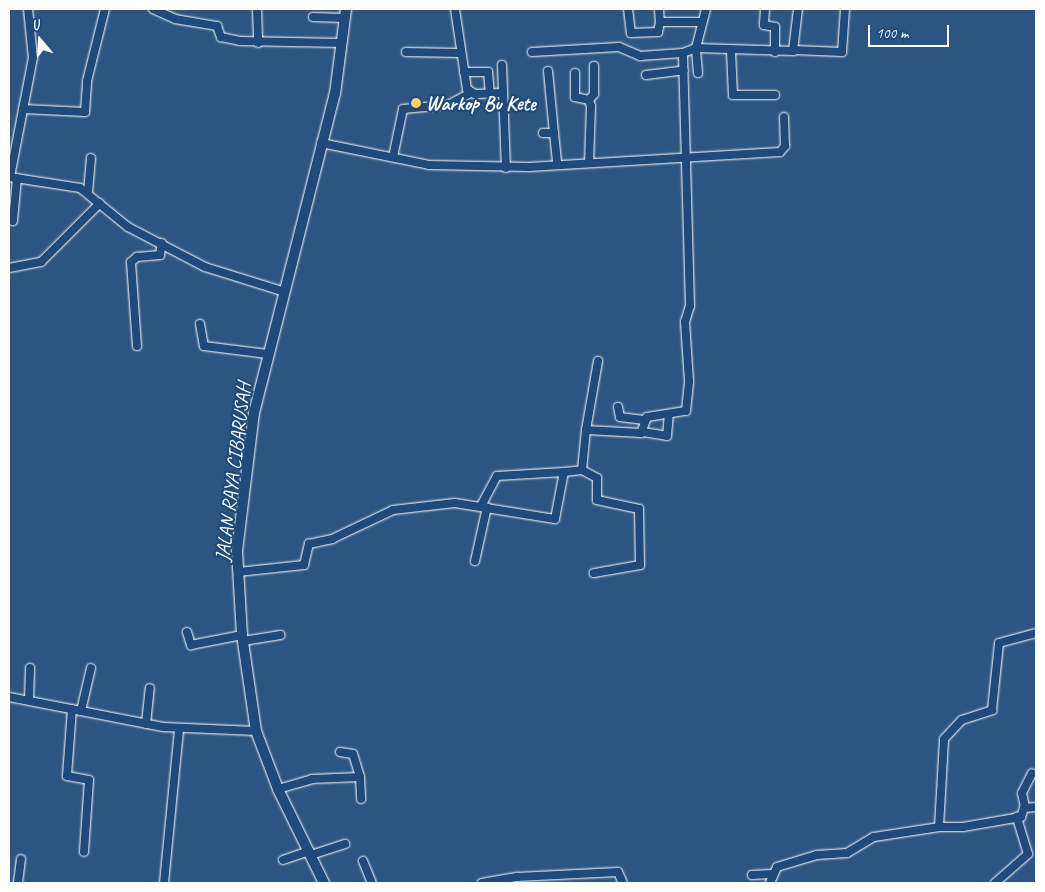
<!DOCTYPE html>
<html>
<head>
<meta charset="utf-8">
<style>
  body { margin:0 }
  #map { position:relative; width:1045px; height:892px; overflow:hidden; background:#2c5582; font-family:Caveat,sans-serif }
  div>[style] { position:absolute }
  .roads { filter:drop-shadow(0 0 1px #fff) drop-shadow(0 0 1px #fff) }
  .minor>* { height:8px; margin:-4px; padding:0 4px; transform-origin:4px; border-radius:4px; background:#1f4a7a }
  .major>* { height:10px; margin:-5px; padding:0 5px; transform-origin:5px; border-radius:5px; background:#1f4a7a }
  .dots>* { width:14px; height:14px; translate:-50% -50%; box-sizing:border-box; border:2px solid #1f4a7a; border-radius:50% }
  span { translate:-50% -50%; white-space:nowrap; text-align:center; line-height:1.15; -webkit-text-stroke:4.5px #1f4a7a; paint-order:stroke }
  .poi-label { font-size:20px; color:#fff; font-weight:700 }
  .left { translate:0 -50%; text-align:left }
  .street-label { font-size:20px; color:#fff }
  .frame { position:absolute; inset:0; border:10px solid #fff; pointer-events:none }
  .north { position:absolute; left:15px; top:15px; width:50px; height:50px; -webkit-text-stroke:4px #1f4a7a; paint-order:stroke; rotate:342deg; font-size:14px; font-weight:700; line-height:20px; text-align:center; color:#fff }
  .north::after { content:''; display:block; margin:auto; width:18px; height:22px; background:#fff; clip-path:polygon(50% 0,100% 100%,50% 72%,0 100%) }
  .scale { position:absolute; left:868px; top:25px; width:81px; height:22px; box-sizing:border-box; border:2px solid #fff; border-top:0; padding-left:6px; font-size:15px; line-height:18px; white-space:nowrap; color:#fff; -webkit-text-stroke:4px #1f4a7a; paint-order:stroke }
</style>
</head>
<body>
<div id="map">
  <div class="roads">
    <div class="minor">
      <i style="left:153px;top:9px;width:24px;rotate:24deg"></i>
      <i style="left:175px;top:19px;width:43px;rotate:9.5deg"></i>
      <i style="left:217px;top:26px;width:12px;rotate:70deg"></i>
      <i style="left:221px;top:37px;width:19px;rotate:12deg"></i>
      <i style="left:240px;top:41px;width:101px;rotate:1.1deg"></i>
      <i style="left:257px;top:9px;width:34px;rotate:88deg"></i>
      <i style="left:455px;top:9px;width:81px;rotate:81.5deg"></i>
      <i style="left:467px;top:89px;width:9px;rotate:32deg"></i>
      <i style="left:475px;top:94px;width:27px;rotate:-2deg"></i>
      <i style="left:628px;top:9px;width:24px;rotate:83deg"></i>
      <i style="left:631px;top:33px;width:27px;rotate:-2deg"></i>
      <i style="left:658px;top:32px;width:10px;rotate:-79deg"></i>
      <i style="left:659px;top:9px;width:13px;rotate:86deg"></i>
      <i style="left:660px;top:22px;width:42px"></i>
      <i style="left:765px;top:9px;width:16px;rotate:94deg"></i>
      <i style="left:764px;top:25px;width:11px;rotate:10deg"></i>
      <i style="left:775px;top:27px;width:25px;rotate:90deg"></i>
      <i style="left:313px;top:17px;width:31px;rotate:2deg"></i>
      <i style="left:794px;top:50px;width:48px;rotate:2.4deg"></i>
      <i style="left:842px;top:52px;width:43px;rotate:-86deg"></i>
      <i style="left:731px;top:51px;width:44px;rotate:87.4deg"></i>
      <i style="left:733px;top:95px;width:42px"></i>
      <i style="left:406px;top:52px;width:54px;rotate:1.1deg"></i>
      <i style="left:532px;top:52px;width:87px;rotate:-3.3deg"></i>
      <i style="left:619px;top:47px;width:23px;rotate:23deg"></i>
      <i style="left:640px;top:56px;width:43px;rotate:-4deg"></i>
      <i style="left:502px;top:65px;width:103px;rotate:87.8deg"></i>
      <i style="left:548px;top:71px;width:62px;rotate:84.5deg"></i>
      <i style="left:464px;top:72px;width:24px"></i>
      <i style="left:488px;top:72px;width:22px;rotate:85deg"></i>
      <i style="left:575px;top:73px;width:24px;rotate:90deg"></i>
      <i style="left:575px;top:97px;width:14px;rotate:12deg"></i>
      <i style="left:589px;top:100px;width:6px;rotate:72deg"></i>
      <i style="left:591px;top:106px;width:56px;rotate:92deg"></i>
      <i style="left:698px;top:73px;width:25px;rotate:-95deg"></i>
      <i style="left:696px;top:48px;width:97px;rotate:1.8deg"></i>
      <i style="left:793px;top:51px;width:42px;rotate:-83.2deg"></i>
      <i style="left:646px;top:75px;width:38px;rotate:-7deg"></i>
      <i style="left:589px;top:100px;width:8px;rotate:-50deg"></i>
      <i style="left:594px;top:94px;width:28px;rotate:-90deg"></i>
      <i style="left:23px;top:109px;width:62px;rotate:2.8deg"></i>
      <i style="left:85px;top:112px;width:31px;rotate:-86deg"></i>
      <i style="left:87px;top:81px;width:74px;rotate:-76deg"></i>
      <i style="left:543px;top:133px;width:11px"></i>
      <i style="left:554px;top:133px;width:31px;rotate:84deg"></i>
      <i style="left:321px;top:143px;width:110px;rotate:11.5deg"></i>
      <i style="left:429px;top:165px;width:100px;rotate:1.1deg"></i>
      <i style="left:529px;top:167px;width:251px;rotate:-3.4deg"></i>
      <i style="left:780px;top:152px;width:8px;rotate:-50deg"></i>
      <i style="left:785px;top:146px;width:29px;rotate:-92deg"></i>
      <i style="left:393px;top:157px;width:49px;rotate:-78.2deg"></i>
      <i style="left:403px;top:109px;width:45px;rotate:-5.1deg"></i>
      <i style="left:448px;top:105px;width:26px;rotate:-28deg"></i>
      <i style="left:9px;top:177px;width:72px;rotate:8.8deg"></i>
      <i style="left:80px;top:188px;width:62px;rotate:39.1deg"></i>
      <i style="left:128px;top:227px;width:87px;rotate:27.5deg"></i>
      <i style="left:205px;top:267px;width:81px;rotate:17.3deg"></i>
      <i style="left:10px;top:177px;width:121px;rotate:-79.1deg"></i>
      <i style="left:33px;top:58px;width:49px;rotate:-95.8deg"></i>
      <i style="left:88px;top:192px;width:34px;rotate:-85deg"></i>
      <i style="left:13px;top:221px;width:43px;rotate:-84.7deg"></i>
      <i style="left:9px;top:268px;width:33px;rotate:-11deg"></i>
      <i style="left:41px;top:262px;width:83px;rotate:-45deg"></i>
      <i style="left:200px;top:324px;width:22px;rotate:80deg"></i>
      <i style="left:204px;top:346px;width:64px;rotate:7.2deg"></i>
      <i style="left:137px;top:346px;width:84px;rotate:-94.1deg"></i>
      <i style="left:131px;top:262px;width:8px;rotate:-40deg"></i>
      <i style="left:137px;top:257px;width:23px;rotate:-5deg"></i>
      <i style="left:160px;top:255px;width:12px;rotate:-81deg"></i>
      <i style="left:618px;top:407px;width:10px;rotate:79deg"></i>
      <i style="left:620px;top:417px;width:24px;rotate:7deg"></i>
      <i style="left:586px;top:430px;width:70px;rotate:-80.1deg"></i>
      <i style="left:643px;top:432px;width:24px;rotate:9deg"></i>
      <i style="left:667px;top:436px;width:22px;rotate:-85deg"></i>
      <i style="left:582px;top:470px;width:17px;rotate:28deg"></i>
      <i style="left:597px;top:478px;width:22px;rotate:90deg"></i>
      <i style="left:597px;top:500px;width:43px;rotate:12.1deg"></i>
      <i style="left:639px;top:509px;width:56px;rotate:89deg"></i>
      <i style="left:640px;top:565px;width:47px;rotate:170.1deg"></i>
      <i style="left:481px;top:506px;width:34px;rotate:-62deg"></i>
      <i style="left:497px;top:476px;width:67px;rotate:-3.4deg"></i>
      <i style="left:475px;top:561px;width:55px;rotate:-77.5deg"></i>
      <i style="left:238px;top:572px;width:66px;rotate:-6.1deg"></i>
      <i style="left:304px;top:565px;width:22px;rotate:-77deg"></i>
      <i style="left:309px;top:544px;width:24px;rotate:-12deg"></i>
      <i style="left:332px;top:539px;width:68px;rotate:-25.4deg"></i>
      <i style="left:393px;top:510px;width:62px;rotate:-6.4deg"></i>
      <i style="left:455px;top:503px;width:101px;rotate:9.1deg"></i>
      <i style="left:555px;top:519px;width:48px;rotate:-79.2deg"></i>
      <i style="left:564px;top:472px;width:18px;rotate:-6deg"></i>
      <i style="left:582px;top:470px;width:40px;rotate:-84.3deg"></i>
      <i style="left:586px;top:430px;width:55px;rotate:3.1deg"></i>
      <i style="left:641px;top:433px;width:17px;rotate:-69deg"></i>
      <i style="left:647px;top:417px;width:39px;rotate:-9deg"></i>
      <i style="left:686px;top:411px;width:30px;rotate:-84deg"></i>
      <i style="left:689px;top:381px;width:59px;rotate:-93.9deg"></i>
      <i style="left:685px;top:322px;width:17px;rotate:-73deg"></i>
      <i style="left:690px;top:306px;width:253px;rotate:-91.6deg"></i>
      <i style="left:683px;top:53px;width:14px;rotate:-21deg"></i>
      <i style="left:696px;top:48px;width:40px;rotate:-75.6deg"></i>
      <i style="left:187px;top:632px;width:14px;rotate:73deg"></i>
      <i style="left:191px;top:645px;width:52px;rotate:-11.1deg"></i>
      <i style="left:243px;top:641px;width:38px;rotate:-9deg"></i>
      <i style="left:9px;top:697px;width:157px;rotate:11deg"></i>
      <i style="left:163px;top:727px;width:93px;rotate:2.5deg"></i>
      <i style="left:29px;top:699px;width:31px;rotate:-88deg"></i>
      <i style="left:72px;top:709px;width:67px;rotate:94.3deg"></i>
      <i style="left:67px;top:776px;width:22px;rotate:10deg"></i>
      <i style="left:89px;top:780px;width:72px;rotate:94deg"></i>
      <i style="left:81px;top:711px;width:44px;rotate:-76.9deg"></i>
      <i style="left:146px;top:724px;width:36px;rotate:-84deg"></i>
      <i style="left:340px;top:752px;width:13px;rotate:9deg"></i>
      <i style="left:353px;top:754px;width:24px;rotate:73deg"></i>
      <i style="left:278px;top:789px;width:35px;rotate:-16deg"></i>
      <i style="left:312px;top:779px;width:48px;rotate:-2.4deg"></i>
      <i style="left:360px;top:777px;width:22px;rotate:87deg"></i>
      <i style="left:1025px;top:807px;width:14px;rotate:-102deg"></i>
      <i style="left:1022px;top:793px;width:22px;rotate:-63deg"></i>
      <i style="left:939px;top:827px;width:24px"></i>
      <i style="left:963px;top:827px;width:59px;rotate:-9.8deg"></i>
      <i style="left:1021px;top:817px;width:9px;rotate:-72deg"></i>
      <i style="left:1024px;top:808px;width:12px;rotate:-5deg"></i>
      <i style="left:311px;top:855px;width:36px;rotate:-18deg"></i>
      <i style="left:283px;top:860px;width:28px;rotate:-19deg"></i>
      <i style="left:363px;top:861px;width:24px;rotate:68deg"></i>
      <i style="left:752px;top:875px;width:20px;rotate:-3deg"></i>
      <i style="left:18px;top:883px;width:24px;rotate:-83deg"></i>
      <i style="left:164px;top:883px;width:155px;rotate:-84.4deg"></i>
      <i style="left:482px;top:883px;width:36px;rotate:-10deg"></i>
      <i style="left:517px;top:877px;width:101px;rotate:-2.8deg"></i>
      <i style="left:618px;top:872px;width:12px;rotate:66deg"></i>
      <i style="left:770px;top:883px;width:17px;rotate:-66deg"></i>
      <i style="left:777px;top:867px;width:42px;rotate:-16.7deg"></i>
      <i style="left:817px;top:855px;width:30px;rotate:-4deg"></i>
      <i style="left:847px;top:853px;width:31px;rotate:-31deg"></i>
      <i style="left:874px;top:837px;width:66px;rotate:-8.7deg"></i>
      <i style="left:939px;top:827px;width:88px;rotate:-86.7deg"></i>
      <i style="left:944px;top:739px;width:26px;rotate:-47deg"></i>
      <i style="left:962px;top:720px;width:32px;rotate:-18deg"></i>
      <i style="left:992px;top:710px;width:67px;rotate:-84deg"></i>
      <i style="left:999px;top:643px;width:38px;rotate:-15deg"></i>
      <i style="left:995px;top:883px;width:44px;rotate:-41.3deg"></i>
      <i style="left:1028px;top:854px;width:39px;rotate:-107deg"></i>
    </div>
    <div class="major">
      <i style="left:324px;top:883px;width:105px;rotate:-116.1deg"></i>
      <i style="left:278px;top:789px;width:62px;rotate:-110.8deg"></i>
      <i style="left:256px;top:731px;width:97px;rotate:-98.3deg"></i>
      <i style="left:242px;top:635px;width:84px;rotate:-93.4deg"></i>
      <i style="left:237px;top:551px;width:139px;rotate:-83deg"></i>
      <i style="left:254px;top:413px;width:329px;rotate:-75.8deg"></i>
      <i style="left:335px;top:94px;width:86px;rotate:-82.6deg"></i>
    </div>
  </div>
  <div class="dots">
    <i style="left:416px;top:103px;background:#ffd166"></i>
  </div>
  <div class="poi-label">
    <span class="left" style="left:426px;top:103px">Warkop Bu Kete</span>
  </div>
  <div class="street-label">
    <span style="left:233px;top:472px;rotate:-83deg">JALAN RAYA CIBARUSAH</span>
  </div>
  <div class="frame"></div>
  <div class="north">U</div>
  <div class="scale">100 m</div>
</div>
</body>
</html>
